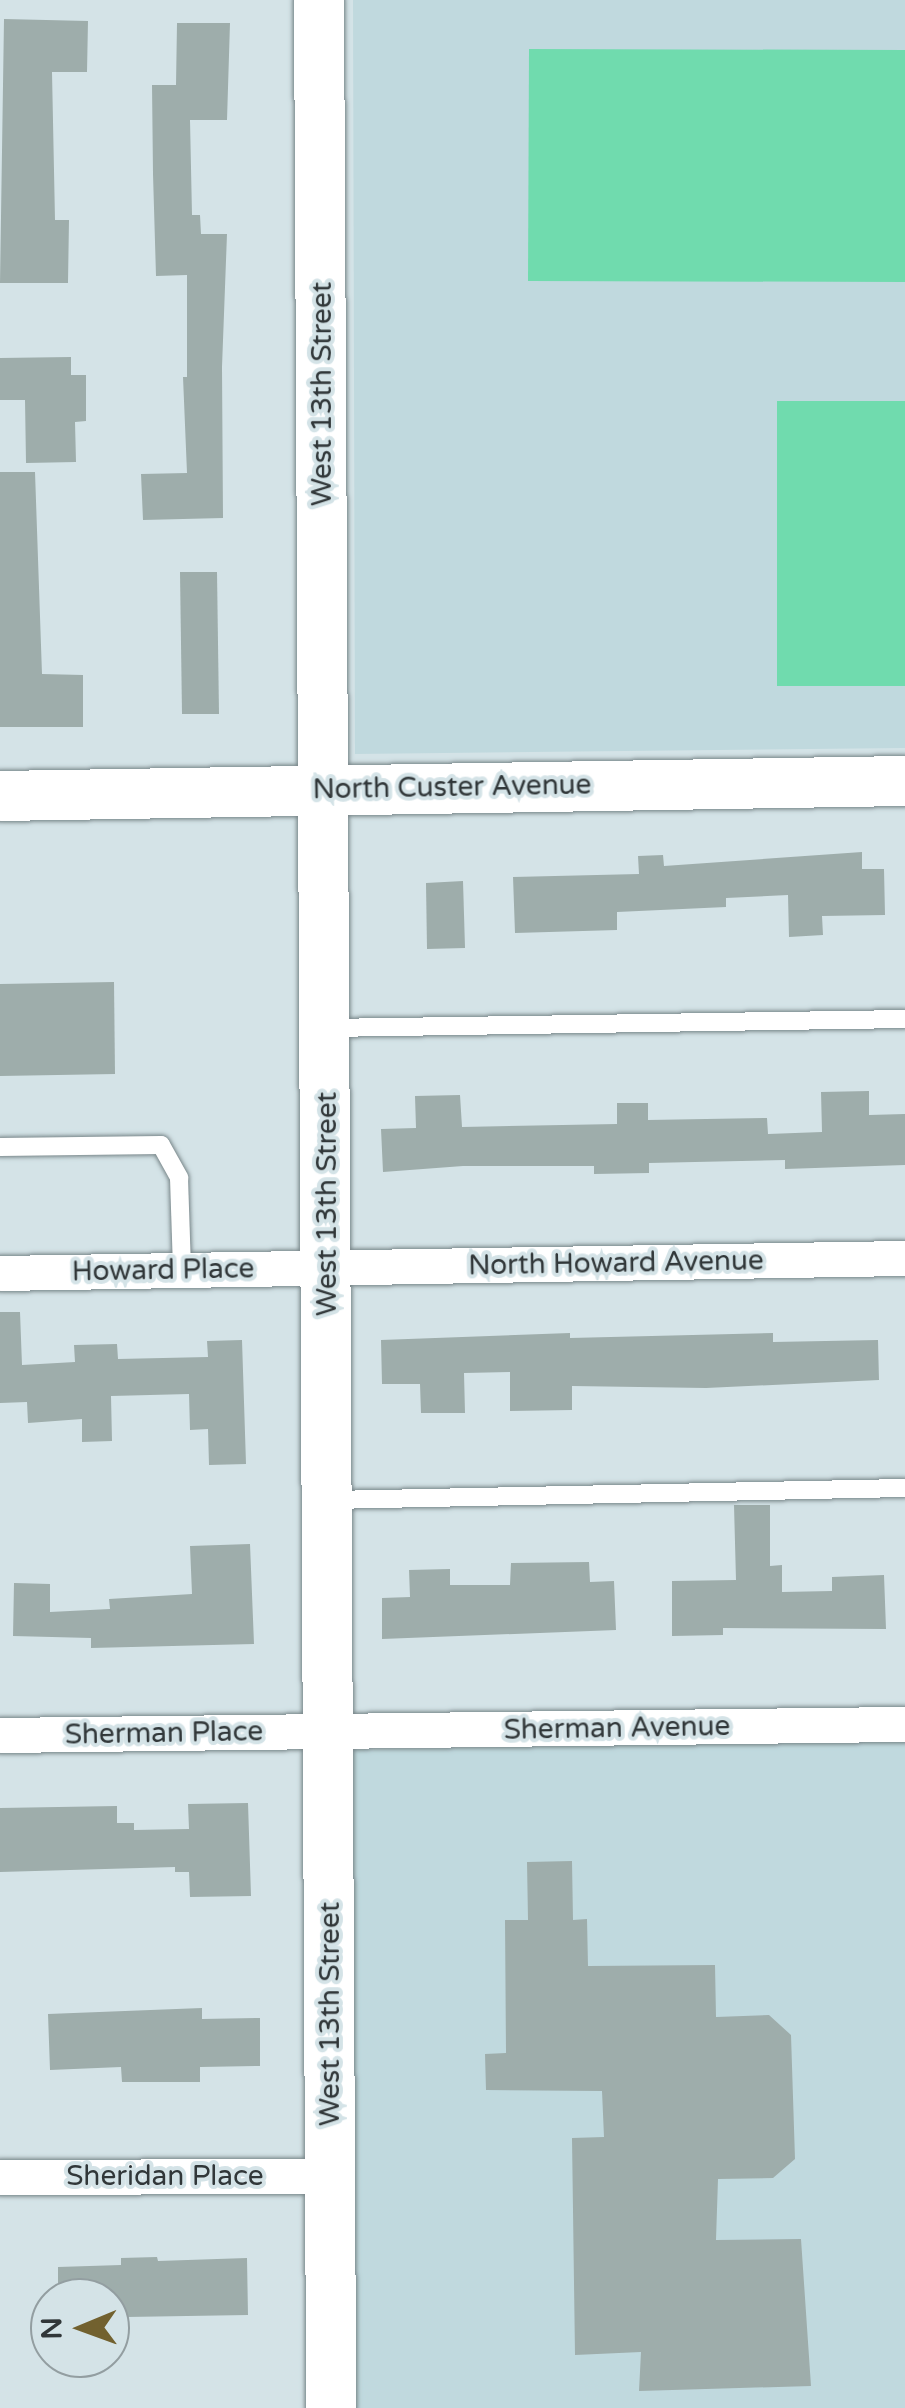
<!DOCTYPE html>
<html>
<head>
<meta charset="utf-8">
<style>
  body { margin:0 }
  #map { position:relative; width:905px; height:2408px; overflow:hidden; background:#d4e3e7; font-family:"Varela Round",sans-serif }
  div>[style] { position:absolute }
  .built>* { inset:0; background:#c0d9de }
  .green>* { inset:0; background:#70dbae }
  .building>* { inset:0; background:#9eadab }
  .roads { filter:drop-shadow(0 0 2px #788689) drop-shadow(0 0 2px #788689) }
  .lane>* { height:18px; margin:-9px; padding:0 9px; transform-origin:9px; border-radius:9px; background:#fff }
  .street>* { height:35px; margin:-17.5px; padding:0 17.5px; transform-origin:17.5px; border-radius:17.5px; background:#fff }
  .secondary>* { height:50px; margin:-25px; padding:0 25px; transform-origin:25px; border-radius:25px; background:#fff }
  span { translate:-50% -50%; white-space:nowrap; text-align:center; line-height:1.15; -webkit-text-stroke:8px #d4e3e7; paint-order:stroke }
  .street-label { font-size:28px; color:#313739 }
  .north { position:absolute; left:30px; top:2278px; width:100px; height:100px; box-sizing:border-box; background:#d4e3e7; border:2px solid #939ea1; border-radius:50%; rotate:269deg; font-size:28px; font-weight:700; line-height:40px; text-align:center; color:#313739 }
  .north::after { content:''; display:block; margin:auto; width:35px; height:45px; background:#72612f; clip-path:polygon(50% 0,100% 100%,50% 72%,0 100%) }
</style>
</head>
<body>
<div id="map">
  <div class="built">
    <i style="clip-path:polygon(353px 0,905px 0,905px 748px,355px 754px)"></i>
    <i style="clip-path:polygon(905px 1740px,905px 2408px,354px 2408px,348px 1750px)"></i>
  </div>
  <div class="green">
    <i style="clip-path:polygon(529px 49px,905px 50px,905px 282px,528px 281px)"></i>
    <i style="clip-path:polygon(777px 401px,905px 401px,905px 686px,777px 686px)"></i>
  </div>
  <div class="building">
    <i style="clip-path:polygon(4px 19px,88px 21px,87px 72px,52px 72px,55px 220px,69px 220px,68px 283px,0 283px)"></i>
    <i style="clip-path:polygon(177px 23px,230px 23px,227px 120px,190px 120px,192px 215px,200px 215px,201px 234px,227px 234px,222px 367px,223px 518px,143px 520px,141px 474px,187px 473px,183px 377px,187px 377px,187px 275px,156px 276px,153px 174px,152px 85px,176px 85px)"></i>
    <i style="clip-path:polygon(71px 357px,71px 375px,86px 375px,86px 421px,75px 422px,76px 462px,26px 463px,25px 400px,0 400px,0 358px)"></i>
    <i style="clip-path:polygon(0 472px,35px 472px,42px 674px,83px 675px,83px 727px,0 727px)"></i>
    <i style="clip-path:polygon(180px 572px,217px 572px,219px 714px,182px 714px)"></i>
    <i style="clip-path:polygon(862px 852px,862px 869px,884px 869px,885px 915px,822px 916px,823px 935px,789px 937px,788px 895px,726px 898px,726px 907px,617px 912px,617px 930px,515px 933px,513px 877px,639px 874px,638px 856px,663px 855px,664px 866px)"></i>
    <i style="clip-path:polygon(463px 881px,465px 948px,427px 949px,426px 883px)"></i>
    <i style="clip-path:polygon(114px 982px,115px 1074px,0 1076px,0 984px)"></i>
    <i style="clip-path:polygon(869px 1091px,869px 1115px,905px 1114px,905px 1165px,785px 1169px,785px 1160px,649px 1163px,649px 1173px,594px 1174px,594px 1166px,463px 1166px,383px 1172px,381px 1129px,416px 1128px,415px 1096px,460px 1095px,462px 1127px,617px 1124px,617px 1103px,648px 1103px,648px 1120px,767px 1118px,768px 1134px,822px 1132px,821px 1092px)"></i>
    <i style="clip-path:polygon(0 1312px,20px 1312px,22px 1365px,75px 1362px,74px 1345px,117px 1344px,118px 1359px,208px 1357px,207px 1341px,242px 1340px,246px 1464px,209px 1465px,208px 1429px,190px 1430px,189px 1394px,111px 1396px,112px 1441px,82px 1442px,82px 1419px,28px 1423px,27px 1402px,0 1403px)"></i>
    <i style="clip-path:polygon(570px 1333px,570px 1338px,773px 1333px,773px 1342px,878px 1340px,879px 1380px,706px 1388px,572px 1386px,572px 1410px,510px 1411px,510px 1372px,464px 1373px,465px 1413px,421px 1413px,420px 1384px,382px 1384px,381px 1340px)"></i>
    <i style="clip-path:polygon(734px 1505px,770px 1505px,770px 1566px,782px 1565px,782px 1592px,832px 1591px,832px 1577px,884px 1575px,886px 1629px,723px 1628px,723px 1635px,672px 1636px,672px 1581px,736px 1580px)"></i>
    <i style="clip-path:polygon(250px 1544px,254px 1644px,91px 1648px,91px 1638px,13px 1636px,14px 1583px,50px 1584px,50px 1612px,110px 1609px,109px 1599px,192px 1594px,190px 1546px)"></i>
    <i style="clip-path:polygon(589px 1562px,590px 1582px,614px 1581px,616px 1630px,382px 1639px,382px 1598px,410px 1597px,409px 1570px,450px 1569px,450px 1585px,510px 1585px,511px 1563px)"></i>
    <i style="clip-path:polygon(248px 1803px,251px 1896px,190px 1897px,189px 1872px,175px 1872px,175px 1867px,0 1872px,0 1808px,117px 1806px,117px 1823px,134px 1823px,134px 1830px,189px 1829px,188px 1804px)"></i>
    <i style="clip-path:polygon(572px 1861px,573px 1920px,587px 1919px,588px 1966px,715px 1965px,716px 2017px,769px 2015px,791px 2035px,795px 2159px,773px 2178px,718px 2179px,716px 2240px,801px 2239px,811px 2386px,639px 2391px,641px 2352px,575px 2355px,572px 2138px,604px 2137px,602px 2091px,486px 2090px,485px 2054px,506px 2053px,505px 1920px,528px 1920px,527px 1862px)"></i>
    <i style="clip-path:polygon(202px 2008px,202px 2019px,260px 2018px,260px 2066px,200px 2067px,200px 2082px,122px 2082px,121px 2067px,50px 2070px,48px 2014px)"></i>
    <i style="clip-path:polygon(157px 2257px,158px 2261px,247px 2258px,248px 2315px,126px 2317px,126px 2312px,110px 2312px,110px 2298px,58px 2298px,58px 2267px,121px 2265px,121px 2258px)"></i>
  </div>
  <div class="roads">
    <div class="lane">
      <i style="left:327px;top:1028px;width:578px;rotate:-0.89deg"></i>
      <i style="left:0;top:1147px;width:161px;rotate:-0.7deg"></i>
      <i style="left:161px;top:1145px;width:38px;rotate:61deg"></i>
      <i style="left:179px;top:1178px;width:92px;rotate:88.1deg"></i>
      <i style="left:331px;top:1500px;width:574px;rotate:-1.2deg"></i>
    </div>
    <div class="street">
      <i style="left:0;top:1273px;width:905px;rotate:-0.95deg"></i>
      <i style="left:0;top:1735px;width:905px;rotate:-0.7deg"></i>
      <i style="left:0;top:2177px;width:330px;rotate:-0.2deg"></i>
    </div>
    <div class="secondary">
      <i style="left:319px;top:0;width:2408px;rotate:89.71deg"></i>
      <i style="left:0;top:796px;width:905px;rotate:-0.95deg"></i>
    </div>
  </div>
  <div class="street-label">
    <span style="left:322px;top:394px;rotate:-90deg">West 13th Street</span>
    <span style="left:452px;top:787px;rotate:-1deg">North Custer Avenue</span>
    <span style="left:327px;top:1204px;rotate:-90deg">West 13th Street</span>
    <span style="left:616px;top:1263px;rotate:-1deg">North Howard Avenue</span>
    <span style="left:163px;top:1270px;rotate:-1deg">Howard Place</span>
    <span style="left:617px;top:1728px;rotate:-1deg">Sherman Avenue</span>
    <span style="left:164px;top:1733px;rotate:-1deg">Sherman Place</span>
    <span style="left:330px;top:2014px;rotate:-90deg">West 13th Street</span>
    <span style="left:165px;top:2176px">Sheridan Place</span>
  </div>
  <div class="north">N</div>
</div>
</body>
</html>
